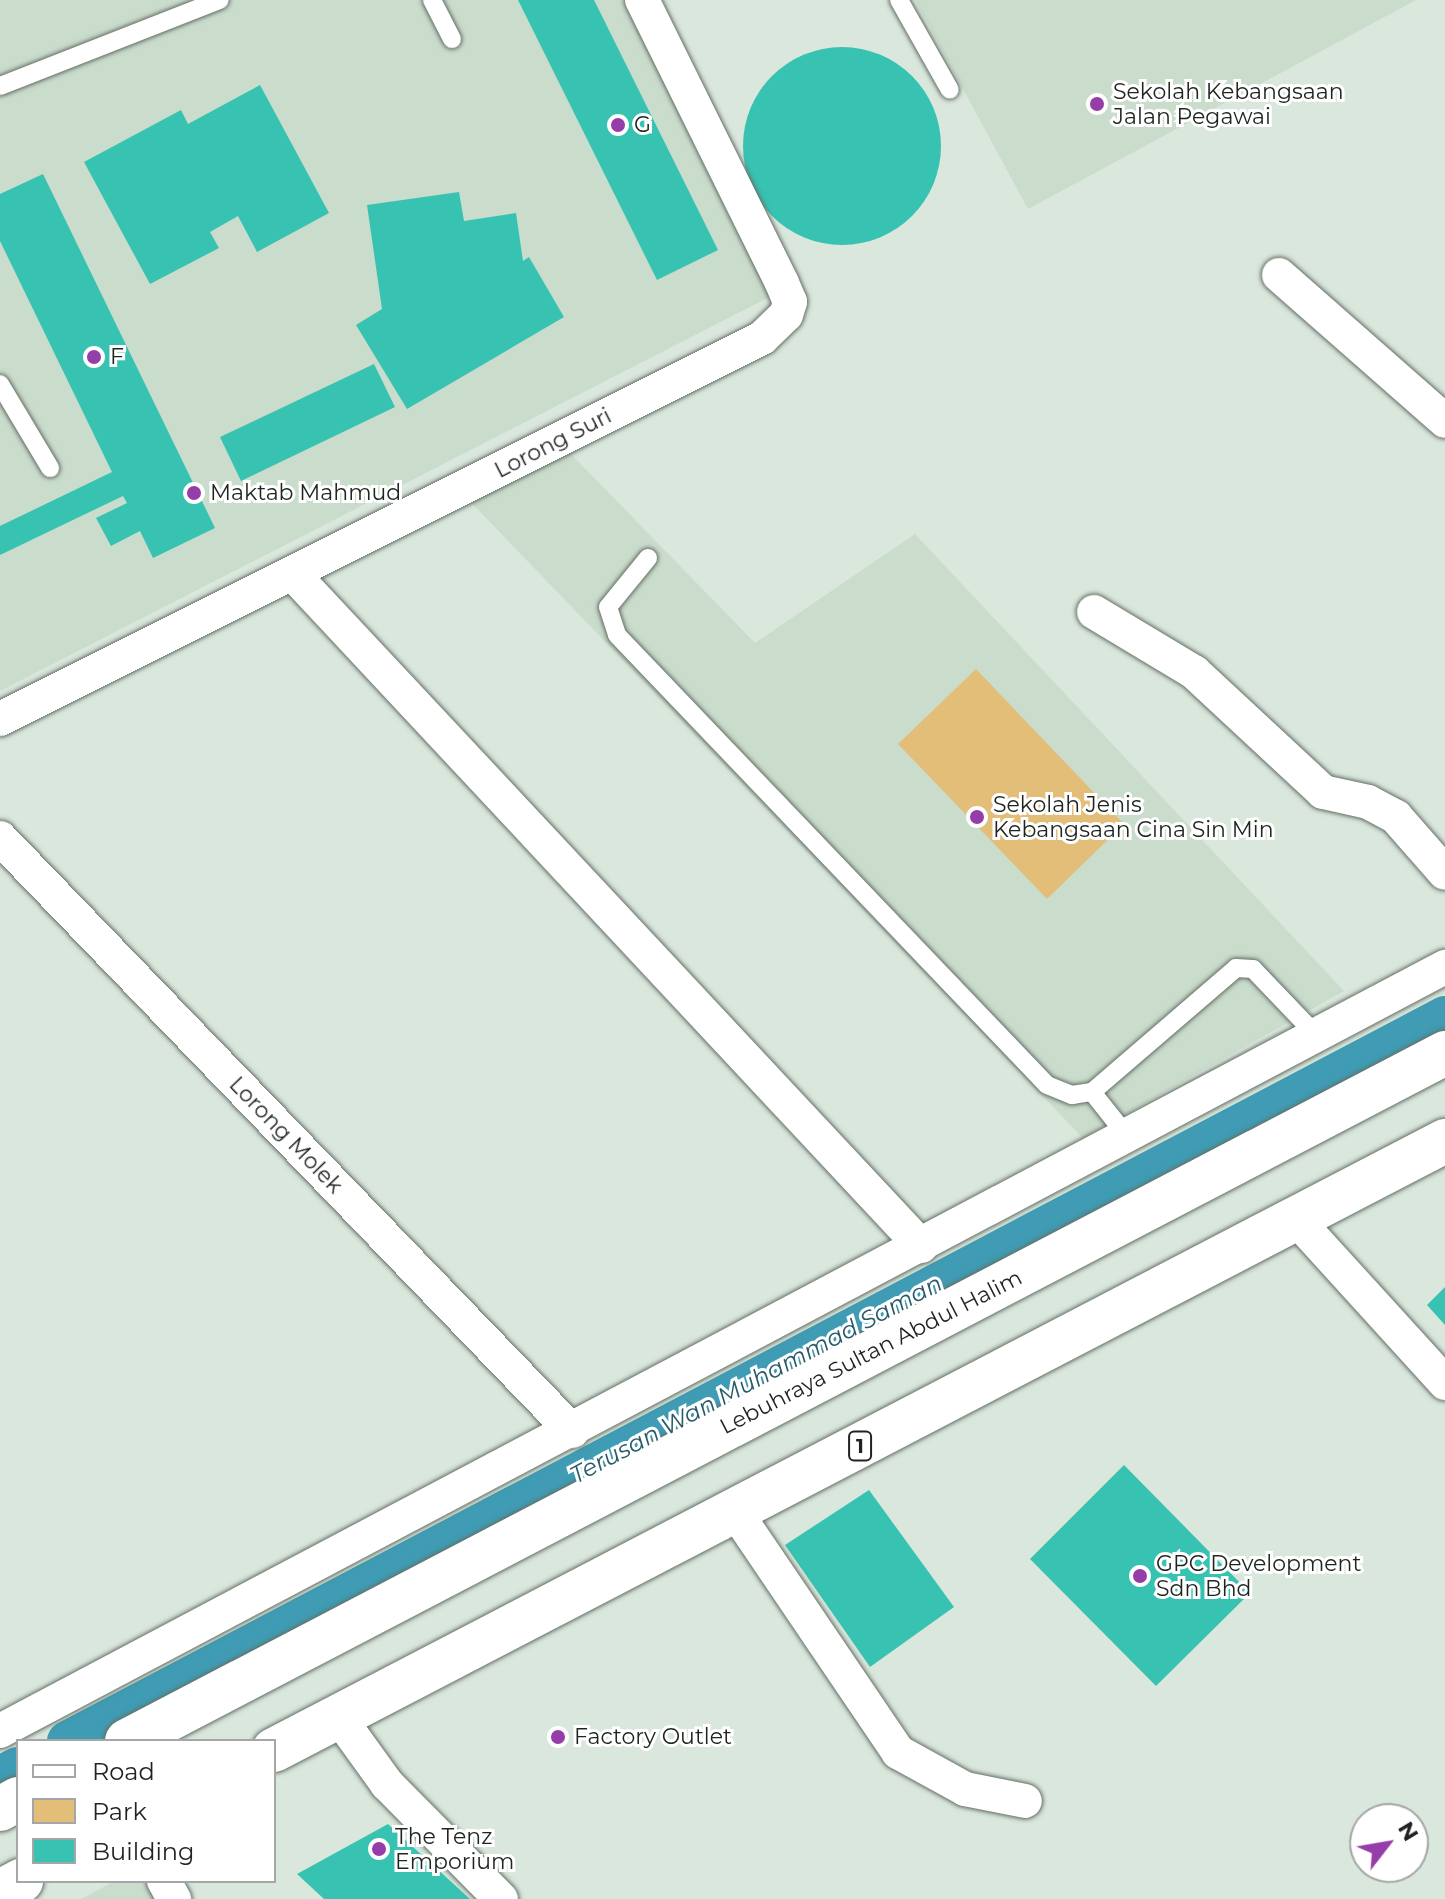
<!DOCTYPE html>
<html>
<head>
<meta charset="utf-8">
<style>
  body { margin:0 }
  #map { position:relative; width:1445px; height:1899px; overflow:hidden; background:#dae7dc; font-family:Montserrat,sans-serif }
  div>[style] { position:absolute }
  .built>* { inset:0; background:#cadccc }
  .green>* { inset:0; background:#e3be78 }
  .canal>* { height:40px; margin:-20px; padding:0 20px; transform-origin:20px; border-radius:20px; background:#3f9cb4 }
  .building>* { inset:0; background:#38c2b2 }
  .round { border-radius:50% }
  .roads { filter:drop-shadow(0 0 2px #646f66) drop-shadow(0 0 2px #646f66) }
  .lane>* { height:18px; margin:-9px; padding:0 9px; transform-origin:9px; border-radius:9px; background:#fff }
  .street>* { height:34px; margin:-17px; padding:0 17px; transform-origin:17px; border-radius:17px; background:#fff }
  .primary>* { height:44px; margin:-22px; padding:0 22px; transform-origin:22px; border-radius:22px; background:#fff }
  .dots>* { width:22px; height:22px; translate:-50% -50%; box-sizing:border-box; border:4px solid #fff; border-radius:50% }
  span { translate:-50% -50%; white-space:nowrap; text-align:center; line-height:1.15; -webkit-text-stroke:6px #fff; paint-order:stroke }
  .shield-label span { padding:2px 6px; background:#fff; border:2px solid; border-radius:6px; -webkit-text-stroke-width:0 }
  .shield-label { font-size:20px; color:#1f2420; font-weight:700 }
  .poi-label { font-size:22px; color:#1f2420 }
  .left { translate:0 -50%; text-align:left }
  .street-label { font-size:22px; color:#1f2420 }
  .water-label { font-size:24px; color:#285b69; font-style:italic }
  .legend { position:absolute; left:16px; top:1739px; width:260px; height:144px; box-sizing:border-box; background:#fff; border:2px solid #a5a7a6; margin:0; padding:10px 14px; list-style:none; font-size:24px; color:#1f2420 }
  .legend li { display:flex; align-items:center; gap:16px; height:40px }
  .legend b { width:40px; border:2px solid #a5a7a6 }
  .north { position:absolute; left:1349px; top:1803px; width:80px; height:80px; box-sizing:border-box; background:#fff; border:2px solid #a5a7a6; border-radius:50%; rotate:59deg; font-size:22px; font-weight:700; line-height:32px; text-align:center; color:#1f2420 }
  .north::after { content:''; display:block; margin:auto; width:28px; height:36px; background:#953da9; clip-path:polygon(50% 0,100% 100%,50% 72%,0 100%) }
</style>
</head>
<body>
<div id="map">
  <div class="built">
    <i style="clip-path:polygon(0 0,622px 0,775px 294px,0 691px)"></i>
    <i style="clip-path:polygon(915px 0,1416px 0,1028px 209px)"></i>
    <i style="clip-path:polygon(569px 452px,755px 643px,915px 534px,1344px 991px,1083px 1138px,466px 497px)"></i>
    <i style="clip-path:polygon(115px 1881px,181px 1881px,191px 1899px,81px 1899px)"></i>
  </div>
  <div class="green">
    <i style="clip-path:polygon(976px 669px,1124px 824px,1047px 899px,898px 744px)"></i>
  </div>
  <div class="canal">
    <i style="left:67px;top:1741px;width:1557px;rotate:-27.75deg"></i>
    <i style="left:0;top:1776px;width:20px;rotate:-27deg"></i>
  </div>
  <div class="building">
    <i style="clip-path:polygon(518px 0,594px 0,718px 250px,657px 280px)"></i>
    <i class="round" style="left:743px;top:47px;width:198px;height:198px"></i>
    <i style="clip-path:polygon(260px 85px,329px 213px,257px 252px,238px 216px,210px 232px,219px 248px,150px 284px,84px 162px,181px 110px,188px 124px)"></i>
    <i style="clip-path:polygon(43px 174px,215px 528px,153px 558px,140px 531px,111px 546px,96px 518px,127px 503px,123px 496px,0 555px,0 526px,112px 472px,0 241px,0 194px)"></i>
    <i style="clip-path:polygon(459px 192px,464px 221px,516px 213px,523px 261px,529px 257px,564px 317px,407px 409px,356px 325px,382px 309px,367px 205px)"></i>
    <i style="clip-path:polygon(374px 364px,395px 407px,241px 481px,220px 437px)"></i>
    <i style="clip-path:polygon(1445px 1287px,1445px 1325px,1427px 1305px)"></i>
    <i style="clip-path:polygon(1124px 1465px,1250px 1593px,1156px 1686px,1030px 1559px)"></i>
    <i style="clip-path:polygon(869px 1490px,954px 1607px,870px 1667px,785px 1545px)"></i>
    <i style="clip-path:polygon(388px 1824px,470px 1899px,324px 1899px,297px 1874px)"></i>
  </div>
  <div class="roads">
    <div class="lane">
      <i style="left:432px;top:0;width:44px;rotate:62.9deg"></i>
      <i style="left:899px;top:0;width:103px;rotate:60.5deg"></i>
      <i style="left:0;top:86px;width:236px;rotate:-21.4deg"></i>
      <i style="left:0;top:384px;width:98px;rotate:59.2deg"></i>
      <i style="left:648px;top:558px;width:63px;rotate:129.2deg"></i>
      <i style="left:608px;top:607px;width:29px;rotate:72deg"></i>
      <i style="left:617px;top:635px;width:622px;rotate:46.3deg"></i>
      <i style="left:1047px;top:1085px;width:27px;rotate:22deg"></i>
      <i style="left:1072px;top:1095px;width:20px;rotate:-9deg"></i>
      <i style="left:1092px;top:1092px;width:190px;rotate:-40.7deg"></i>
      <i style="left:1236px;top:968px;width:17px;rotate:3deg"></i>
      <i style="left:1253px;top:969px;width:91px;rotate:46.3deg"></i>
      <i style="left:1092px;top:1092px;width:56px;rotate:51.5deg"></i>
    </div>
    <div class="street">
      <i style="left:1279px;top:275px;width:221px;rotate:41.3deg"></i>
      <i style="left:293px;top:574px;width:920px;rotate:46.94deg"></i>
      <i style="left:1094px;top:612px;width:117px;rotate:31deg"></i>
      <i style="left:1194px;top:672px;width:176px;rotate:42.9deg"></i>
      <i style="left:1323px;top:792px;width:46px;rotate:12.5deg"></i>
      <i style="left:1368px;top:802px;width:32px;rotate:28deg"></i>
      <i style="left:1396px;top:817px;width:74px;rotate:48.8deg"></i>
      <i style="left:0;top:719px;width:852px;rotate:-26.57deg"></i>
      <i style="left:762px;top:338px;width:33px;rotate:-44deg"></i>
      <i style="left:786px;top:315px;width:14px;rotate:-73deg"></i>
      <i style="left:790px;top:302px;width:21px;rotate:-113deg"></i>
      <i style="left:782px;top:283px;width:316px;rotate:-116.3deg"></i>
      <i style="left:0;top:838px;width:824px;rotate:46.03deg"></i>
      <i style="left:1296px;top:1219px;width:222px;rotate:47.7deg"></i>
      <i style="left:735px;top:1511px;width:291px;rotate:55.9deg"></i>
      <i style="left:898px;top:1752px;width:77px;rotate:28.9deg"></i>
      <i style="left:965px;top:1789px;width:61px;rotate:11.3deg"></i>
      <i style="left:338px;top:1716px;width:84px;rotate:54.2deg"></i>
      <i style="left:387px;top:1784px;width:162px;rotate:45.3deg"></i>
      <i style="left:0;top:1731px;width:1635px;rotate:-27.87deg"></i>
      <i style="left:164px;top:1881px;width:21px;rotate:61deg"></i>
    </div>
    <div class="primary">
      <i style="left:127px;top:1741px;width:1487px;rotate:-27.56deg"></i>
      <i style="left:274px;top:1750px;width:1320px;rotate:-27.48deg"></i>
      <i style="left:0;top:1809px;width:21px;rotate:-29deg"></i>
      <i style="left:0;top:1892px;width:24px;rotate:-28deg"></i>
    </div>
  </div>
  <div class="dots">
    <i style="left:1097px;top:104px;background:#953da9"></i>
    <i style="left:618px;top:125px;background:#953da9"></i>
    <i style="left:94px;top:357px;background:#953da9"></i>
    <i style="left:194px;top:493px;background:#953da9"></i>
    <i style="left:977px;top:817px;background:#953da9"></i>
    <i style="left:1140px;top:1576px;background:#953da9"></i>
    <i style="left:558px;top:1737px;background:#953da9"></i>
    <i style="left:379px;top:1849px;background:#953da9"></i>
  </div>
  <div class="shield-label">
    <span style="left:860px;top:1446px">1</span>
  </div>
  <div class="poi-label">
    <span class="left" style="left:1113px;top:104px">Sekolah Kebangsaan<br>Jalan Pegawai</span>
    <span class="left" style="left:634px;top:125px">G</span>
    <span class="left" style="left:110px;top:357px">F</span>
    <span class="left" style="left:210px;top:493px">Maktab Mahmud</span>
    <span class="left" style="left:993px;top:817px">Sekolah Jenis<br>Kebangsaan Cina Sin Min</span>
    <span class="left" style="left:1156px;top:1576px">GPC Development<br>Sdn Bhd</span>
    <span class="left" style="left:574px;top:1737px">Factory Outlet</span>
    <span class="left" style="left:395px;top:1849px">The Tenz<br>Emporium</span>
  </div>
  <div class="street-label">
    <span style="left:553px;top:443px;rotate:-27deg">Lorong Suri</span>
    <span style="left:286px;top:1135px;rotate:46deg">Lorong Molek</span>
    <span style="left:871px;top:1352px;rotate:-27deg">Lebuhraya Sultan Abdul Halim</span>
  </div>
  <div class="water-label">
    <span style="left:756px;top:1379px;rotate:-28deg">Terusan Wan Muhammad Saman</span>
  </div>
  <ul class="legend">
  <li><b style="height:10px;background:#fff"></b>Road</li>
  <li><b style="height:22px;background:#e3be78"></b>Park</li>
  <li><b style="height:22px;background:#38c2b2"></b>Building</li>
  </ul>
  <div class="north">N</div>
</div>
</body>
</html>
